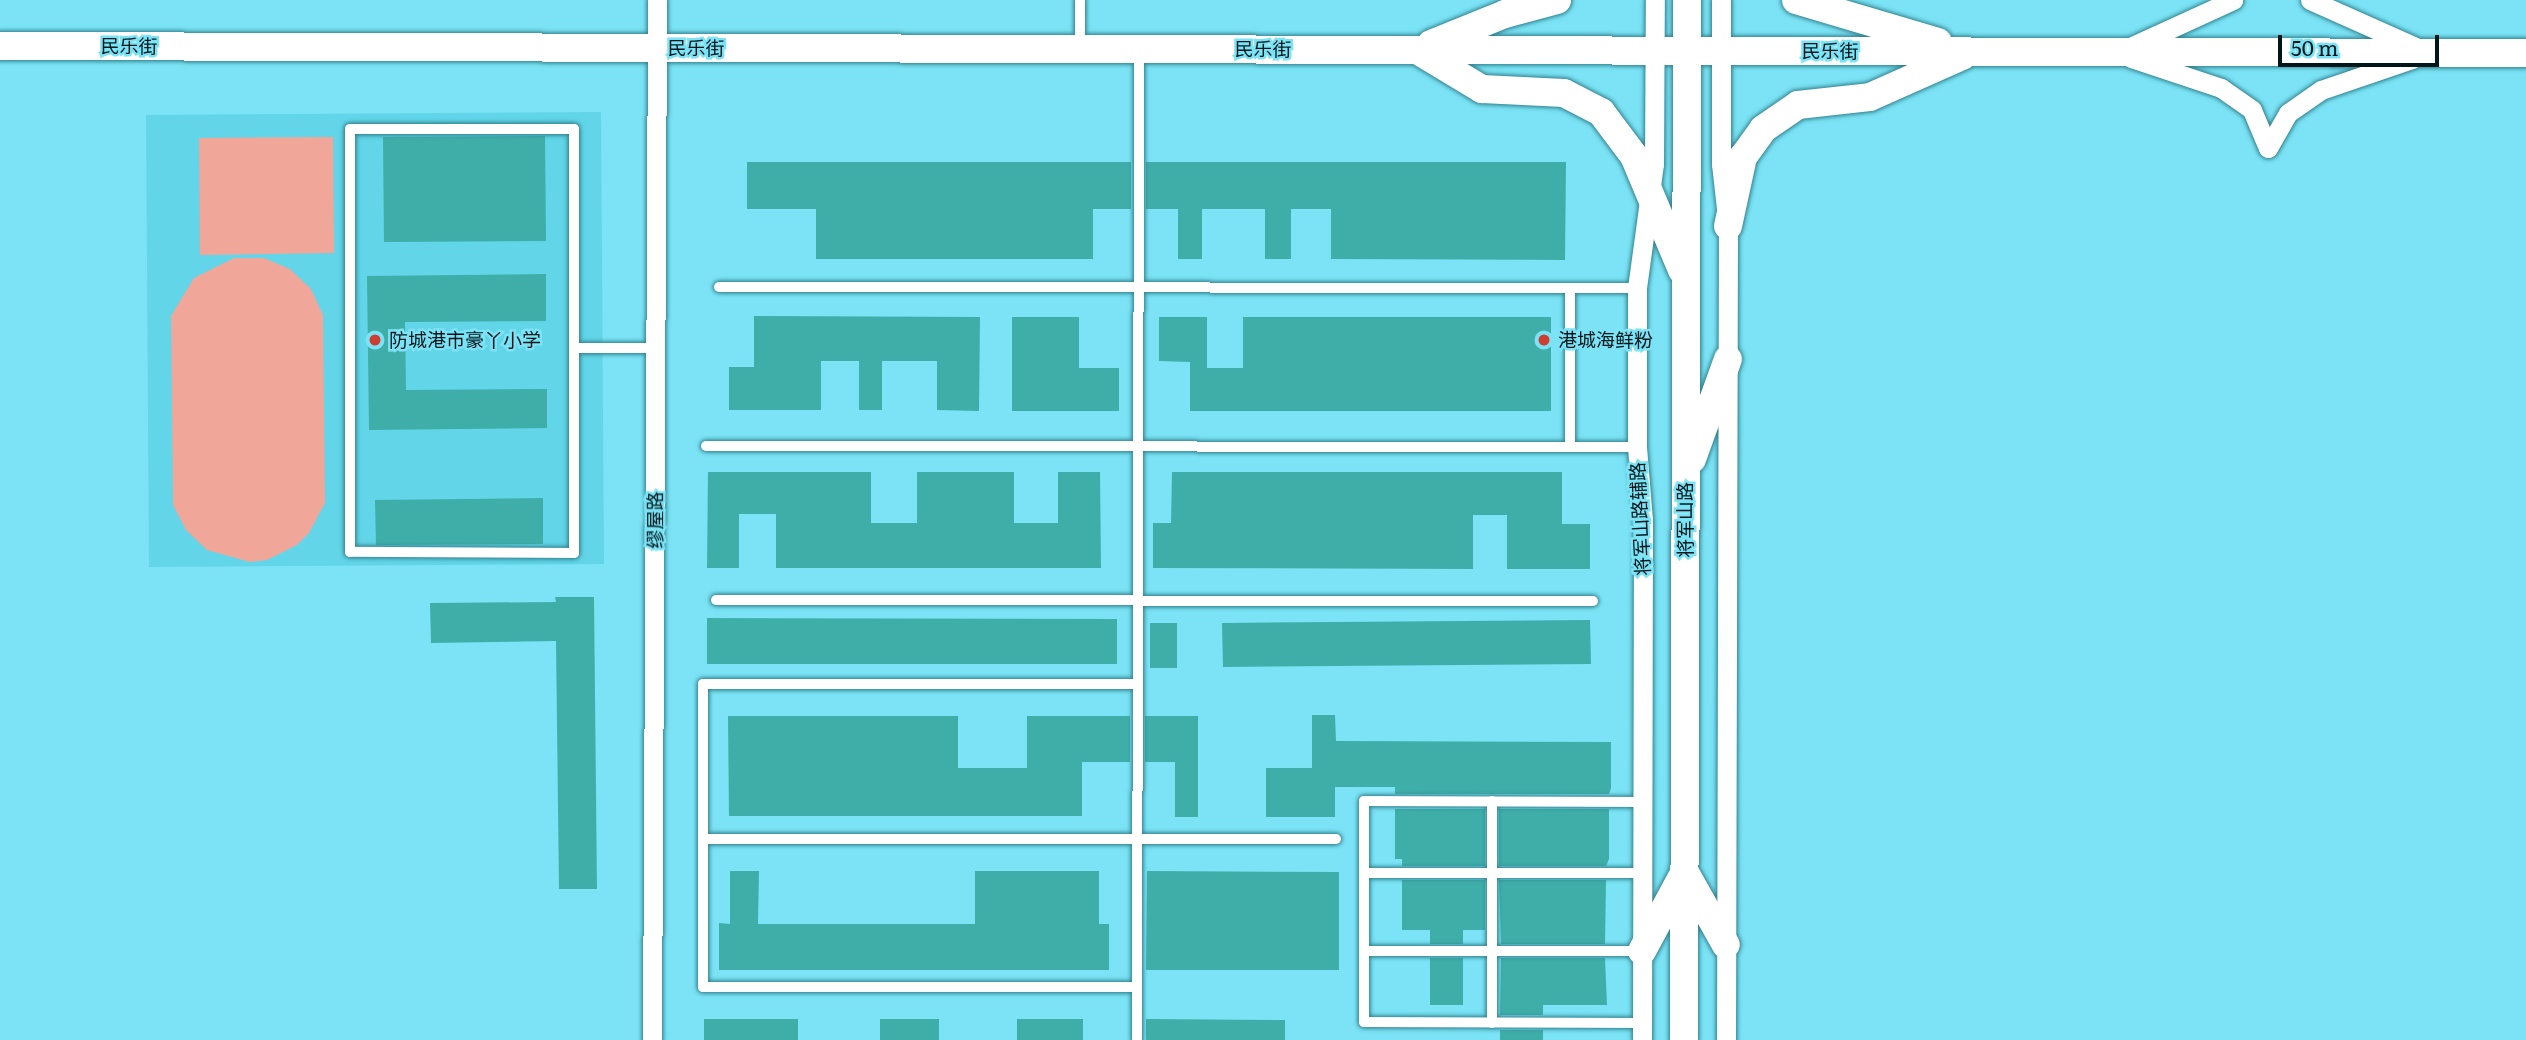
<!DOCTYPE html>
<html>
<head>
<meta charset="utf-8">
<style>
  body { margin:0 }
  #map { position:relative; width:2526px; height:1040px; overflow:hidden; background:#7be3f5; font-family:Literata,"Noto Sans SC",serif }
  div>[style] { position:absolute }
  .built>* { inset:0; background:#62d5e8 }
  .green>* { inset:0; background:#f0a699 }
  .building>* { inset:0; background:#3faea8 }
  .roads { filter:drop-shadow(0 0 2px #318390) drop-shadow(0 0 2px #318390) }
  .lane>* { height:10px; margin:-5px; padding:0 5px; transform-origin:5px; border-radius:5px; background:#fff }
  .street>* { height:19px; margin:-9.5px; padding:0 9.5px; transform-origin:9.5px; border-radius:9.5px; background:#fff }
  .secondary>* { height:28px; margin:-14px; padding:0 14px; transform-origin:14px; border-radius:14px; background:#fff }
  .dots>* { width:19px; height:19px; translate:-50% -50%; box-sizing:border-box; border:4px solid #7be3f5; border-radius:50% }
  span { translate:-50% -50%; white-space:nowrap; text-align:center; line-height:1.15; -webkit-text-stroke:5px #7be3f5; paint-order:stroke }
  .street-label { font-size:19px; color:#01161a }
  .poi-label { font-size:19px; color:#01161a }
  .left { translate:0 -50%; text-align:left }
  .scale { position:absolute; left:2278px; top:35px; width:161px; height:32px; box-sizing:border-box; border:4px solid #01161a; border-top:0; padding-left:9px; font-size:21px; line-height:24px; white-space:nowrap; color:#01161a; -webkit-text-stroke:5px #7be3f5; paint-order:stroke }
</style>
</head>
<body>
<div id="map">
  <div class="built">
    <i style="clip-path:polygon(601px 112px,604px 564px,149px 567px,146px 115px)"></i>
  </div>
  <div class="green">
    <i style="clip-path:polygon(333px 137px,334px 253px,200px 255px,199px 138px)"></i>
    <i style="clip-path:polygon(234px 258px,264px 258px,290px 269px,311px 289px,323px 315px,325px 503px,309px 533px,297px 545px,267px 560px,250px 562px,207px 550px,186px 530px,173px 505px,171px 316px,194px 278px)"></i>
  </div>
  <div class="building">
    <i style="clip-path:polygon(545px 136px,546px 241px,384px 242px,383px 137px)"></i>
    <i style="clip-path:polygon(747px 162px,1131px 162px,1131px 209px,1093px 209px,1093px 259px,816px 259px,816px 209px,747px 209px)"></i>
    <i style="clip-path:polygon(1146px 162px,1566px 162px,1565px 260px,1331px 259px,1331px 209px,1291px 209px,1291px 259px,1265px 259px,1265px 209px,1202px 209px,1202px 259px,1178px 259px,1178px 209px,1146px 209px)"></i>
    <i style="clip-path:polygon(546px 274px,546px 321px,405px 322px,406px 390px,547px 389px,547px 428px,369px 430px,367px 276px)"></i>
    <i style="clip-path:polygon(754px 316px,980px 317px,979px 411px,937px 410px,937px 361px,882px 361px,882px 410px,859px 410px,859px 361px,821px 361px,821px 410px,729px 410px,729px 367px,754px 367px)"></i>
    <i style="clip-path:polygon(1012px 317px,1079px 317px,1079px 368px,1119px 368px,1119px 411px,1012px 411px)"></i>
    <i style="clip-path:polygon(1159px 317px,1207px 317px,1207px 368px,1243px 368px,1243px 317px,1551px 317px,1551px 411px,1190px 411px,1190px 362px,1159px 361px)"></i>
    <i style="clip-path:polygon(708px 472px,871px 472px,871px 523px,917px 523px,917px 472px,1014px 472px,1014px 523px,1058px 523px,1058px 472px,1100px 472px,1101px 568px,776px 568px,776px 514px,739px 514px,739px 568px,707px 568px)"></i>
    <i style="clip-path:polygon(1172px 472px,1562px 472px,1562px 524px,1590px 524px,1590px 569px,1507px 569px,1507px 515px,1473px 515px,1473px 569px,1153px 568px,1153px 523px,1171px 523px)"></i>
    <i style="clip-path:polygon(543px 498px,543px 544px,376px 545px,375px 500px)"></i>
    <i style="clip-path:polygon(555px 597px,594px 597px,597px 889px,559px 889px,556px 641px,431px 643px,430px 603px,556px 602px)"></i>
    <i style="clip-path:polygon(707px 618px,1117px 619px,1117px 664px,707px 664px)"></i>
    <i style="clip-path:polygon(1590px 620px,1591px 664px,1223px 667px,1222px 623px)"></i>
    <i style="clip-path:polygon(1150px 623px,1177px 623px,1177px 668px,1150px 668px)"></i>
    <i style="clip-path:polygon(1312px 715px,1335px 715px,1336px 741px,1611px 742px,1611px 788px,1609px 794px,1395px 794px,1395px 787px,1335px 787px,1335px 817px,1266px 817px,1266px 768px,1312px 768px)"></i>
    <i style="clip-path:polygon(728px 716px,958px 716px,958px 768px,1027px 768px,1027px 716px,1130px 716px,1130px 762px,1082px 762px,1082px 816px,729px 816px)"></i>
    <i style="clip-path:polygon(1145px 716px,1198px 716px,1198px 817px,1175px 817px,1175px 762px,1145px 762px)"></i>
    <i style="clip-path:polygon(1395px 809px,1485px 809px,1485px 866px,1402px 866px,1402px 859px,1395px 859px)"></i>
    <i style="clip-path:polygon(1499px 809px,1609px 809px,1609px 859px,1606px 866px,1499px 866px)"></i>
    <i style="clip-path:polygon(730px 871px,759px 871px,758px 924px,975px 924px,975px 871px,1099px 871px,1099px 924px,1109px 924px,1109px 970px,719px 970px,719px 923px,730px 924px)"></i>
    <i style="clip-path:polygon(1147px 871px,1339px 872px,1339px 970px,1146px 970px)"></i>
    <i style="clip-path:polygon(1402px 880px,1485px 880px,1485px 930px,1463px 930px,1463px 944px,1430px 944px,1430px 930px,1402px 930px)"></i>
    <i style="clip-path:polygon(1499px 880px,1606px 880px,1605px 944px,1501px 944px)"></i>
    <i style="clip-path:polygon(1430px 958px,1463px 958px,1463px 1005px,1430px 1005px)"></i>
    <i style="clip-path:polygon(1501px 958px,1605px 958px,1607px 1005px,1543px 1005px,1543px 1015px,1500px 1015px)"></i>
    <i style="clip-path:polygon(704px 1019px,798px 1019px,798px 1040px,704px 1040px)"></i>
    <i style="clip-path:polygon(880px 1019px,939px 1019px,939px 1040px,880px 1040px)"></i>
    <i style="clip-path:polygon(1017px 1019px,1083px 1019px,1083px 1040px,1017px 1040px)"></i>
    <i style="clip-path:polygon(1146px 1019px,1285px 1020px,1285px 1040px,1146px 1040px)"></i>
    <i style="clip-path:polygon(1500px 1030px,1543px 1030px,1543px 1040px,1500px 1040px)"></i>
  </div>
  <div class="roads">
    <div class="lane">
      <i style="left:1080px;top:45px;width:45px;rotate:-90deg"></i>
      <i style="left:719px;top:287px;width:918px;rotate:0.06deg"></i>
      <i style="left:574px;top:348px;width:205px;rotate:90deg"></i>
      <i style="left:574px;top:553px;width:224px;rotate:-179.7deg"></i>
      <i style="left:350px;top:552px;width:423px;rotate:-90deg"></i>
      <i style="left:350px;top:129px;width:224px"></i>
      <i style="left:574px;top:129px;width:219px;rotate:90deg"></i>
      <i style="left:574px;top:348px;width:81px"></i>
      <i style="left:706px;top:446px;width:931px;rotate:0.06deg"></i>
      <i style="left:1570px;top:447px;width:159px;rotate:-90deg"></i>
      <i style="left:716px;top:600px;width:877px;rotate:0.07deg"></i>
      <i style="left:703px;top:839px;width:633px"></i>
      <i style="left:1364px;top:873px;width:279px"></i>
      <i style="left:1364px;top:951px;width:276px"></i>
      <i style="left:1137px;top:987px;width:434px;rotate:180deg"></i>
      <i style="left:703px;top:987px;width:303px;rotate:-90deg"></i>
      <i style="left:703px;top:684px;width:435px"></i>
      <i style="left:1492px;top:1023px;width:222px;rotate:-90deg"></i>
      <i style="left:1642px;top:1023px;width:278px;rotate:-179.8deg"></i>
      <i style="left:1364px;top:1022px;width:221px;rotate:-90deg"></i>
      <i style="left:1364px;top:801px;width:279px;rotate:0.2deg"></i>
      <i style="left:1137px;top:1040px;width:987px;rotate:-89.88deg"></i>
    </div>
    <div class="street">
      <i style="left:1721px;top:0;width:164px;rotate:90deg"></i>
      <i style="left:1721px;top:164px;width:62px;rotate:83.6deg"></i>
      <i style="left:1728px;top:226px;width:814px;rotate:90.14deg"></i>
      <i style="left:2310px;top:0;width:118px;rotate:24deg"></i>
      <i style="left:2126px;top:49px;width:118px;rotate:-24.6deg"></i>
      <i style="left:2131px;top:58px;width:95px;rotate:18.4deg"></i>
      <i style="left:2221px;top:88px;width:38px;rotate:35deg"></i>
      <i style="left:2252px;top:110px;width:41px;rotate:67.2deg"></i>
      <i style="left:2268px;top:148px;width:40px;rotate:-60.3deg"></i>
      <i style="left:2288px;top:113px;width:40px;rotate:-34.9deg"></i>
      <i style="left:2321px;top:90px;width:96px;rotate:-18.8deg"></i>
      <i style="left:652px;top:1040px;width:1040px;rotate:-89.72deg"></i>
      <i style="left:1642px;top:1040px;width:520px;rotate:-89.89deg"></i>
      <i style="left:1643px;top:520px;width:73px;rotate:-94.7deg"></i>
      <i style="left:1637px;top:447px;width:159px;rotate:-90deg"></i>
      <i style="left:1637px;top:288px;width:125px;rotate:-82.2deg"></i>
      <i style="left:1654px;top:164px;width:164px;rotate:-89.7deg"></i>
    </div>
    <div class="secondary">
      <i style="left:1796px;top:0;width:148px;rotate:16.5deg"></i>
      <i style="left:1431px;top:44px;width:80px;rotate:-22.1deg"></i>
      <i style="left:1505px;top:14px;width:54px;rotate:-15.1deg"></i>
      <i style="left:0;top:46px;width:2526px;rotate:0.16deg"></i>
      <i style="left:1417px;top:50px;width:76px;rotate:31deg"></i>
      <i style="left:1482px;top:89px;width:82px;rotate:2.8deg"></i>
      <i style="left:1564px;top:93px;width:42px;rotate:27.2deg"></i>
      <i style="left:1601px;top:112px;width:55px;rotate:53.1deg"></i>
      <i style="left:1634px;top:156px;width:124px;rotate:67.2deg"></i>
      <i style="left:1728px;top:226px;width:71px;rotate:-77.7deg"></i>
      <i style="left:1743px;top:157px;width:34px;rotate:-54deg"></i>
      <i style="left:1763px;top:129px;width:42px;rotate:-34.4deg"></i>
      <i style="left:1798px;top:105px;width:72px;rotate:-6.3deg"></i>
      <i style="left:1870px;top:97px;width:101px;rotate:-24deg"></i>
      <i style="left:1692px;top:459px;width:106px;rotate:-70.2deg"></i>
      <i style="left:1686px;top:874px;width:81px;rotate:60.6deg"></i>
      <i style="left:1642px;top:951px;width:86px;rotate:-61.7deg"></i>
      <i style="left:1684px;top:1040px;width:1040px;rotate:-89.83deg"></i>
    </div>
  </div>
  <div class="dots">
    <i style="left:375px;top:340px;background:#cd4031"></i>
    <i style="left:1544px;top:340px;background:#cd4031"></i>
  </div>
  <div class="street-label">
    <span style="left:129px;top:46px">民乐街</span>
    <span style="left:696px;top:48px">民乐街</span>
    <span style="left:1263px;top:49px">民乐街</span>
    <span style="left:1830px;top:51px">民乐街</span>
    <span style="left:1640px;top:519px;rotate:-93deg">将军山路辅路</span>
    <span style="left:655px;top:520px;rotate:-90deg">缪屋路</span>
    <span style="left:1685px;top:520px;rotate:-90deg">将军山路</span>
  </div>
  <div class="poi-label">
    <span class="left" style="left:389px;top:340px">防城港市豪丫小学</span>
    <span class="left" style="left:1558px;top:340px">港城海鲜粉</span>
  </div>
  <div class="scale">50 m</div>
</div>
</body>
</html>
